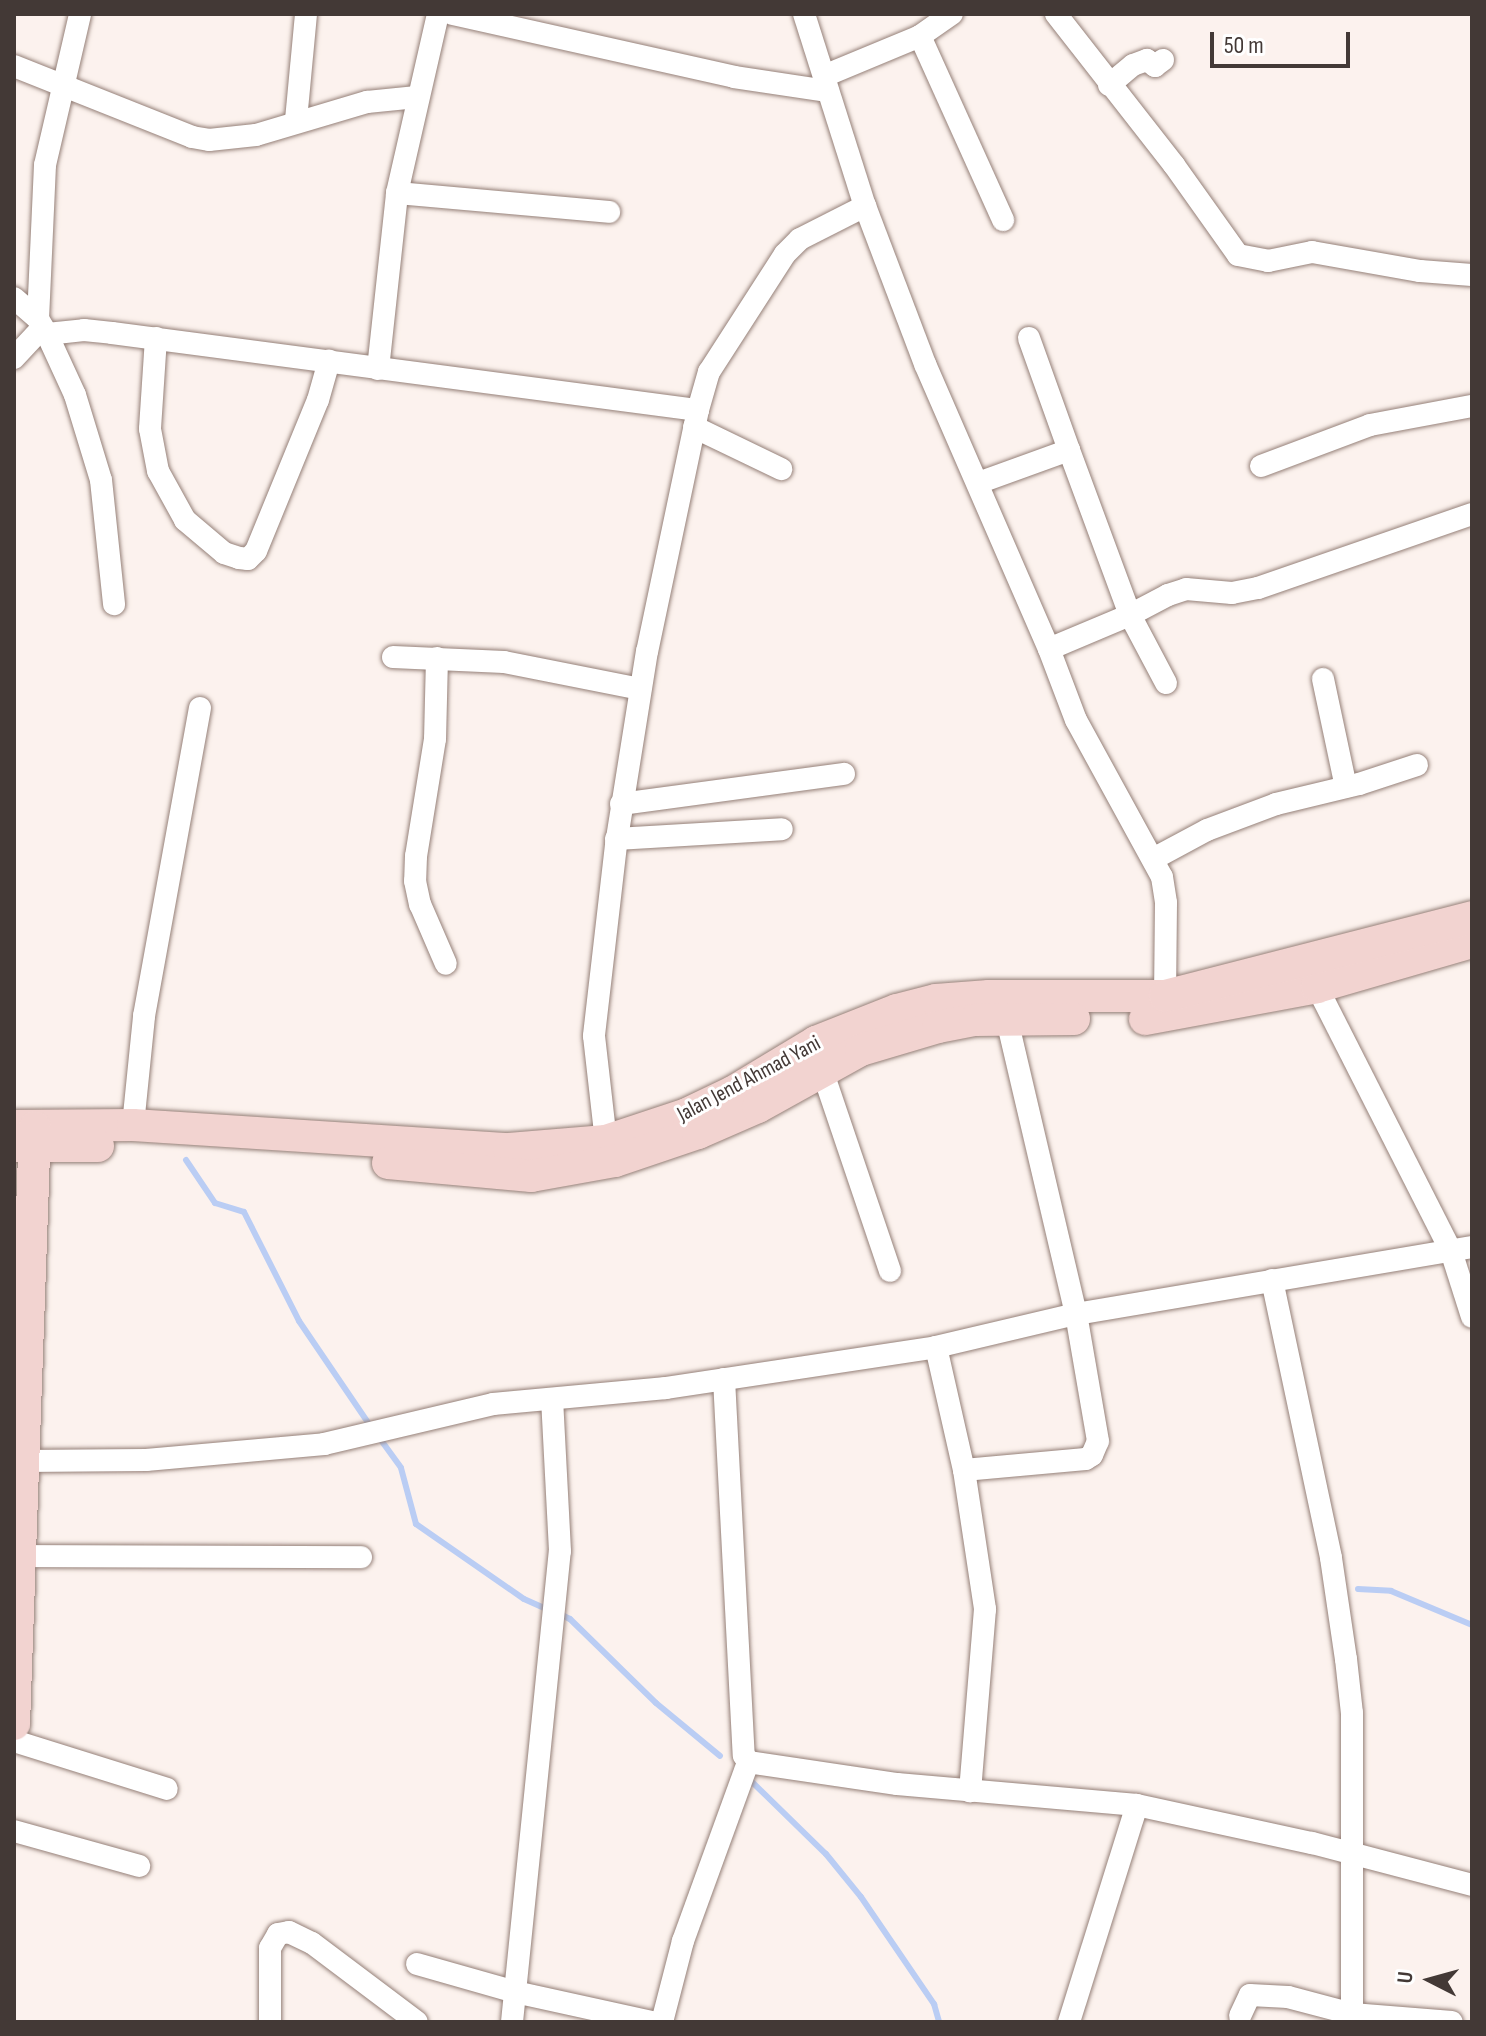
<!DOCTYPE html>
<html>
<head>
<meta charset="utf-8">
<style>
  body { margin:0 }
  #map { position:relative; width:1486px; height:2036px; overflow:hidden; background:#fcf2ee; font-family:"Sofia Sans Condensed",sans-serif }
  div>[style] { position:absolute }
  .stream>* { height:6px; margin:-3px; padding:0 3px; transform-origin:3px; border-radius:3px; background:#bacdf4 }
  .roads { filter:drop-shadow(0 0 2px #958078) drop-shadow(0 0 2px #958078) }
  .minor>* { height:22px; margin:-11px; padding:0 11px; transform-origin:11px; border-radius:11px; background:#fff }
  .secondary>* { height:32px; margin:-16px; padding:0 16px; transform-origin:16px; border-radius:16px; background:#f2d3d0 }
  span { translate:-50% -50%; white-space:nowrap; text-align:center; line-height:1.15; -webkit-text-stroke:6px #fff; paint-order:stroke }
  .street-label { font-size:22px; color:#433936 }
  .frame { position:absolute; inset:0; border:16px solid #433936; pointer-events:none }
  .north { position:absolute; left:1390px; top:1940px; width:80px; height:80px; -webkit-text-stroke:6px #fff; paint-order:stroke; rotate:276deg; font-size:22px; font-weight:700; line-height:32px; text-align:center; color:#433936 }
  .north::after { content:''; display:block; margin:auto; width:28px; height:36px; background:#433936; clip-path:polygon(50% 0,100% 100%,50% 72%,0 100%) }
  .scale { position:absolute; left:1210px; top:32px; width:140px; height:36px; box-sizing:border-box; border:4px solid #433936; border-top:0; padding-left:10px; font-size:24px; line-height:28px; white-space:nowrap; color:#433936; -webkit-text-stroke:6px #fff; paint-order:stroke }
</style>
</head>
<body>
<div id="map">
  <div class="stream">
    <i style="left:186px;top:1160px;width:52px;rotate:56deg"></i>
    <i style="left:215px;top:1203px;width:30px;rotate:17deg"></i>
    <i style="left:244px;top:1212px;width:122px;rotate:63.2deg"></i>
    <i style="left:299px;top:1321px;width:128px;rotate:55.8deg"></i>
    <i style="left:378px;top:1436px;width:39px;rotate:54deg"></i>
    <i style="left:401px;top:1468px;width:58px;rotate:75deg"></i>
    <i style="left:416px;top:1524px;width:131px;rotate:34.8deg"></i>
    <i style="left:524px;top:1599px;width:27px;rotate:24deg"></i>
    <i style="left:1358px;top:1589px;width:33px;rotate:3deg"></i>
    <i style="left:1391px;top:1591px;width:88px;rotate:22.8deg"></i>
    <i style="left:560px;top:1614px;width:11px;rotate:27deg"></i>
    <i style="left:570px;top:1619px;width:120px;rotate:44.3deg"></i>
    <i style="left:656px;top:1703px;width:83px;rotate:39.6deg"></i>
    <i style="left:747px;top:1777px;width:110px;rotate:44.3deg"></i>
    <i style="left:826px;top:1854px;width:55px;rotate:50.9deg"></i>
    <i style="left:861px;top:1897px;width:130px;rotate:55.7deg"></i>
    <i style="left:934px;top:2004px;width:19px;rotate:74deg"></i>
  </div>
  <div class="roads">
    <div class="minor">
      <i style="left:453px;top:14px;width:288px;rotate:12.6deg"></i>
      <i style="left:734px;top:77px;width:95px;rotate:8.5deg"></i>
      <i style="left:804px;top:14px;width:201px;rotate:72.4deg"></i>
      <i style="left:865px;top:206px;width:169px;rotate:69.2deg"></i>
      <i style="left:925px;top:364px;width:311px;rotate:66.5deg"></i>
      <i style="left:1049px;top:649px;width:76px;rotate:69.2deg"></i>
      <i style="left:1076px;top:720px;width:179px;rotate:61.3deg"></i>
      <i style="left:1162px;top:877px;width:26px;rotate:81deg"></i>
      <i style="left:1166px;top:903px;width:93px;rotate:90.6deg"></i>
      <i style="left:1056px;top:14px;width:192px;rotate:52deg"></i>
      <i style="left:1174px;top:165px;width:110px;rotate:54.6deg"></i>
      <i style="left:1238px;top:255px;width:31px;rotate:11deg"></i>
      <i style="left:1268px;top:261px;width:45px;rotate:-11.6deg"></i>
      <i style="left:1312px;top:252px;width:110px;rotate:10deg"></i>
      <i style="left:1420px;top:271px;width:52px;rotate:4.4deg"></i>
      <i style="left:920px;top:36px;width:202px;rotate:65.7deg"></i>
      <i style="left:14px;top:66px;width:192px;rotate:21.7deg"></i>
      <i style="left:192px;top:137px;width:17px;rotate:10deg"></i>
      <i style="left:209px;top:140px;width:47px;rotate:-6.1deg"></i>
      <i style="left:256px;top:135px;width:116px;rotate:-16.6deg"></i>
      <i style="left:367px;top:102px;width:50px;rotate:-5.7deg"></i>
      <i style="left:824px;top:76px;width:104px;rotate:-22.6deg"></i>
      <i style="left:920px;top:36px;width:39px;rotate:-35deg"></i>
      <i style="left:1109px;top:85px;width:31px;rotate:-40deg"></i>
      <i style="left:1133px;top:65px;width:15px;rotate:-20deg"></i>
      <i style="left:1147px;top:60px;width:10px;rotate:37deg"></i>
      <i style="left:1155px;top:66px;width:10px;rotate:-37deg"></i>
      <i style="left:296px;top:120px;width:106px;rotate:-84.6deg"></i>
      <i style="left:397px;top:193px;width:213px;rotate:5.1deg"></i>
      <i style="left:14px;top:298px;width:32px;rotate:41deg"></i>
      <i style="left:38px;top:319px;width:17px;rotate:59deg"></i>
      <i style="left:47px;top:334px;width:37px;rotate:-6deg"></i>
      <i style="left:84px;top:330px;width:28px;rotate:6deg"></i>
      <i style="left:112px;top:333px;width:591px;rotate:7.49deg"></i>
      <i style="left:698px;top:410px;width:246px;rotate:101.9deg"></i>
      <i style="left:647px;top:651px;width:196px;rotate:99.1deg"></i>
      <i style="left:616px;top:845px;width:192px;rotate:96.6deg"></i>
      <i style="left:594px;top:1036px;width:106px;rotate:83.5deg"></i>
      <i style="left:38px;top:319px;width:154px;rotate:-87.4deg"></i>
      <i style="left:45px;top:165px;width:155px;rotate:-76.9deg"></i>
      <i style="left:47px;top:334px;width:67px;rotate:65.3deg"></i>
      <i style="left:75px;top:395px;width:89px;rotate:73deg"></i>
      <i style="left:101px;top:480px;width:125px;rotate:84deg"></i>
      <i style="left:156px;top:338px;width:91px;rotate:93.8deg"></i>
      <i style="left:150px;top:429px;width:43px;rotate:79.2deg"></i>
      <i style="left:158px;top:471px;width:56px;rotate:61.1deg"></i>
      <i style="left:185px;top:520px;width:51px;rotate:40.2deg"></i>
      <i style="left:224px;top:553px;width:16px;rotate:18deg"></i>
      <i style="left:239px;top:558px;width:9px;rotate:6deg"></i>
      <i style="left:248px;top:559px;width:11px;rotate:-45deg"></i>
      <i style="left:256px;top:551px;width:163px;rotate:-67.7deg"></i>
      <i style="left:318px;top:400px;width:41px;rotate:-74.2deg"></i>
      <i style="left:14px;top:358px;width:41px;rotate:-47deg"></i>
      <i style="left:378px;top:369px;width:177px;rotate:-83.8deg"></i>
      <i style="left:397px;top:193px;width:184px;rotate:-77.1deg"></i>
      <i style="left:698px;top:410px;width:40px;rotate:-74deg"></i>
      <i style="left:709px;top:372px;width:140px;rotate:-57.2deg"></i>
      <i style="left:785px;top:254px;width:21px;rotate:-45deg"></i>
      <i style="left:800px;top:239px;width:73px;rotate:-26.9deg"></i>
      <i style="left:694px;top:427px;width:97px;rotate:25.8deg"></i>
      <i style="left:1069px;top:450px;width:176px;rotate:69.7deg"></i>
      <i style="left:1130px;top:615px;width:77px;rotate:62.1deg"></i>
      <i style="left:1261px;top:466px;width:116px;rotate:-20.6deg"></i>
      <i style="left:1370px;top:425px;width:104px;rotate:-10.6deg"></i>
      <i style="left:978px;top:483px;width:97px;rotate:-19.9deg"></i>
      <i style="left:1069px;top:450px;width:119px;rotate:-109.7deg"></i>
      <i style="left:1049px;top:649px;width:88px;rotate:-22.8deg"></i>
      <i style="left:1130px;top:615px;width:43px;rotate:-27.8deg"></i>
      <i style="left:1168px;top:595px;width:19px;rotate:-18deg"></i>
      <i style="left:1186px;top:589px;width:46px;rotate:5deg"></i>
      <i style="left:1232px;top:593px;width:26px;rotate:-11deg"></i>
      <i style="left:1258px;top:588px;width:226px;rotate:-19.1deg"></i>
      <i style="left:393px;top:657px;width:111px;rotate:2.6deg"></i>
      <i style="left:504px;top:662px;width:139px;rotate:11.2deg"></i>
      <i style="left:437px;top:658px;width:81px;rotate:91.4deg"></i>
      <i style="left:435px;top:739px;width:119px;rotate:99.2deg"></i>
      <i style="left:416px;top:856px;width:25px;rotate:92deg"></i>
      <i style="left:415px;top:881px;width:24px;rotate:78deg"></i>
      <i style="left:420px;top:904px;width:65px;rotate:66.6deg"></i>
      <i style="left:1323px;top:679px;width:110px;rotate:78deg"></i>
      <i style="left:621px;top:804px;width:225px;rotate:-7.7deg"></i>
      <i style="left:616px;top:839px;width:166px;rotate:-3.4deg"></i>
      <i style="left:1153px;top:859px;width:61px;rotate:-28.2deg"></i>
      <i style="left:1207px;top:830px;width:74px;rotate:-20.6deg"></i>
      <i style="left:1276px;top:804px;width:85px;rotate:-13.5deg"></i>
      <i style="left:1359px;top:784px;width:61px;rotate:-18.1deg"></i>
      <i style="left:1317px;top:987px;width:296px;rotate:63.1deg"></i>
      <i style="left:1451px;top:1251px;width:69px;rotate:72.3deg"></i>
      <i style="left:822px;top:1070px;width:212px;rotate:71.3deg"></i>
      <i style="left:133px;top:1125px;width:110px;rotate:-84.2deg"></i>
      <i style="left:144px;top:1016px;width:313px;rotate:-79.7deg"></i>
      <i style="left:1272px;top:1280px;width:284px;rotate:78deg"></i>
      <i style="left:1331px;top:1558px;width:102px;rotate:81.6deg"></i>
      <i style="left:1346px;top:1659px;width:54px;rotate:83.7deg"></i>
      <i style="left:1352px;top:1713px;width:309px;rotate:90deg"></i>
      <i style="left:936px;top:1347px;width:126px;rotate:77.2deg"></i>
      <i style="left:964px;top:1470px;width:141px;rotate:81.4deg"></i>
      <i style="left:985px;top:1609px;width:183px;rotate:94.7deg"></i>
      <i style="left:724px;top:1379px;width:377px;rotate:87deg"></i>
      <i style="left:744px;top:1755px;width:8px;rotate:60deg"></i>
      <i style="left:748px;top:1762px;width:151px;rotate:8.4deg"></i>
      <i style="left:897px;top:1784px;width:241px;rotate:5deg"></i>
      <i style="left:1137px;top:1805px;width:179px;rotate:12.3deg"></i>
      <i style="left:1312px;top:1843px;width:165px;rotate:14.7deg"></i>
      <i style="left:23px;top:1461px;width:123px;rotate:-0.5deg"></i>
      <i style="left:146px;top:1460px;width:179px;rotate:-5.1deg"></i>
      <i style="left:324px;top:1444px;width:174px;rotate:-13.3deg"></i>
      <i style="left:493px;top:1404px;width:174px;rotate:-5.3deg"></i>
      <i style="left:666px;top:1388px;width:273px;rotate:-8.6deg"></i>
      <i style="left:936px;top:1347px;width:144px;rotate:-13.3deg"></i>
      <i style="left:1076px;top:1314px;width:402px;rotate:-9.6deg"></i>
      <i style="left:964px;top:1470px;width:122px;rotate:-5.2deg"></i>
      <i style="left:1086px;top:1459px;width:7px;rotate:-34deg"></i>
      <i style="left:1092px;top:1455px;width:15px;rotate:-67deg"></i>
      <i style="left:1098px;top:1441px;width:129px;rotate:-99.8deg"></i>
      <i style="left:1076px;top:1314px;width:303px;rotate:-103.2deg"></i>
      <i style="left:14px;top:1556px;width:347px;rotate:0.2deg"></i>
      <i style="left:14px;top:1741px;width:160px;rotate:17.4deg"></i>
      <i style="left:14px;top:1831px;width:130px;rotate:15.6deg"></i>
      <i style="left:417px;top:1964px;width:102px;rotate:15.9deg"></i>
      <i style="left:515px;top:1992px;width:140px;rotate:12.4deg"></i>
      <i style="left:1240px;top:2016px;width:23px;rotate:-65deg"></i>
      <i style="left:1250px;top:1995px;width:38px;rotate:3deg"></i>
      <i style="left:1288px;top:1997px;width:66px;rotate:14.9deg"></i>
      <i style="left:1352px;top:2014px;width:100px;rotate:4.6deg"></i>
      <i style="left:270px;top:2022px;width:74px;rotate:-90deg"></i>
      <i style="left:270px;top:1948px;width:16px;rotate:-60deg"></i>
      <i style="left:278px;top:1934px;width:11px;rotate:-10deg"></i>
      <i style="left:289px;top:1932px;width:25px;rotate:26deg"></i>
      <i style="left:312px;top:1943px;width:131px;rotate:37deg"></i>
      <i style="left:512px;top:2022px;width:473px;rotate:-84.2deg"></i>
      <i style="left:560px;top:1551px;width:152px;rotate:-93deg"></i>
      <i style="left:662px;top:2022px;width:84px;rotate:-75.5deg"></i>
      <i style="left:683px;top:1941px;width:190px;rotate:-70deg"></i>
      <i style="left:1069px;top:2022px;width:227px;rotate:-72.6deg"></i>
    </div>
    <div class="secondary">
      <i style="left:1145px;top:1019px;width:175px;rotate:-10.5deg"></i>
      <i style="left:1317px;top:987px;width:161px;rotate:-16.2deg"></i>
      <i style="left:14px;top:1126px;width:119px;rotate:-0.5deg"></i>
      <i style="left:133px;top:1125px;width:377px;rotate:3.7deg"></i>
      <i style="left:509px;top:1149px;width:97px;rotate:-4.7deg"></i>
      <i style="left:606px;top:1141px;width:85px;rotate:-18.4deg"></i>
      <i style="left:687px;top:1114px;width:51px;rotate:-25.6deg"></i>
      <i style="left:733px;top:1092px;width:97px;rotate:-31.1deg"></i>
      <i style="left:816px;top:1042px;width:87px;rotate:-21.6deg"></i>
      <i style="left:897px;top:1010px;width:40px;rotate:-14.4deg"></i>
      <i style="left:936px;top:1000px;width:53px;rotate:-4.3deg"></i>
      <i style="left:989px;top:996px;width:176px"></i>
      <i style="left:1165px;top:996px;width:317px;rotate:-14.4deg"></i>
      <i style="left:14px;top:1146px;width:84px"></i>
      <i style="left:388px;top:1163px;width:144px;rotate:5.2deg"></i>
      <i style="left:531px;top:1176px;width:85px;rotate:-10.1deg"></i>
      <i style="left:615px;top:1161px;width:88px;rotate:-18.6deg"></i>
      <i style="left:698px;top:1133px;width:65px;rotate:-23.4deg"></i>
      <i style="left:758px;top:1107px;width:118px;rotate:-29deg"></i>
      <i style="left:861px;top:1050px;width:80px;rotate:-16.6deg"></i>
      <i style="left:938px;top:1027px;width:38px;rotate:-11deg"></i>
      <i style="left:975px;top:1020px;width:99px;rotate:-0.6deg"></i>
      <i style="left:14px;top:1724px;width:597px;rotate:-87.99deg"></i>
    </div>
  </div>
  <div class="street-label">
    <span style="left:749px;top:1079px;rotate:-28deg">Jalan Jend Ahmad Yani</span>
  </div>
  <div class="frame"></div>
  <div class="north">U</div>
  <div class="scale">50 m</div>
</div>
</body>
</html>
